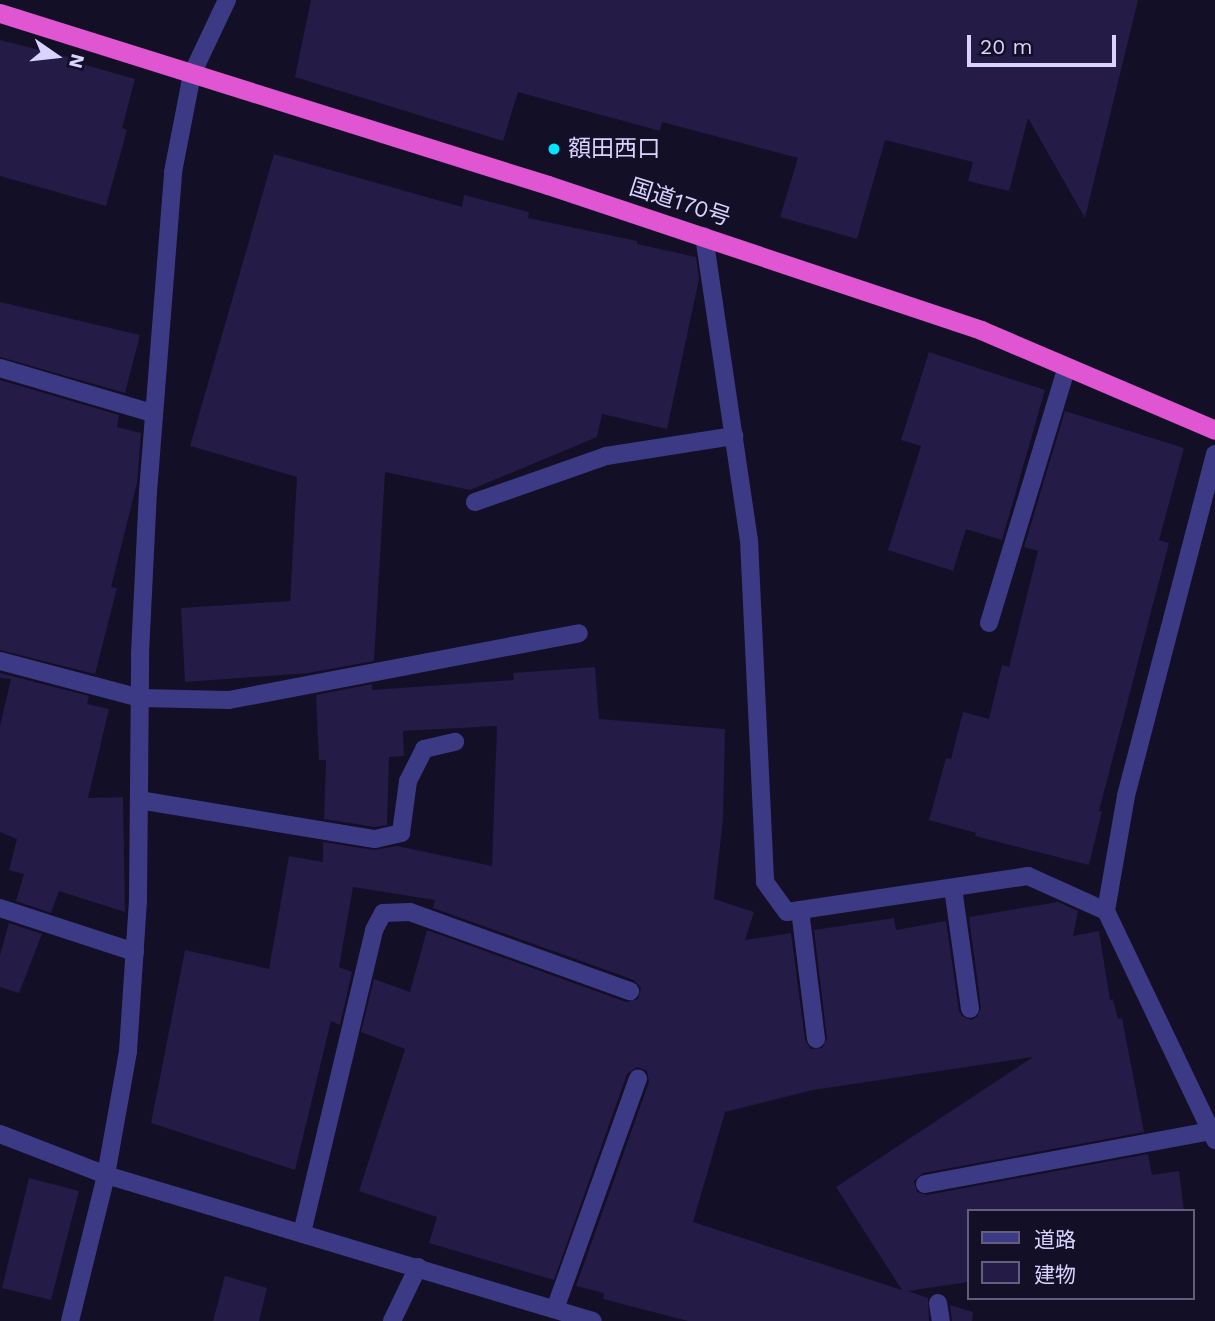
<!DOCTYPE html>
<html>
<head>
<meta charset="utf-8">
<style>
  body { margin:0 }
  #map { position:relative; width:1215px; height:1321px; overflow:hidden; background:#130f26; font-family:"Work Sans","Noto Sans JP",sans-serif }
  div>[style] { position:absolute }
  .building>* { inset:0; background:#241b47 }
  .service>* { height:18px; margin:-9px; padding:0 9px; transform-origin:9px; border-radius:9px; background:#3d3a85 }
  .minor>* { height:18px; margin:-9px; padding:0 9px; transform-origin:9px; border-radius:9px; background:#3d3a85 }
  .trunk>* { height:19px; margin:-9.5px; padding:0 9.5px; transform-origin:9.5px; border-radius:9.5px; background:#e055d1 }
  .dots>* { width:19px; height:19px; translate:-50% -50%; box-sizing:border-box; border:4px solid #130f26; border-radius:50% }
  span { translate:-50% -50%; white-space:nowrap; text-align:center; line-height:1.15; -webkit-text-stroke:5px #130f26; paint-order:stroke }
  .poi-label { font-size:23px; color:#d9d4ff }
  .left { translate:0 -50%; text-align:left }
  .street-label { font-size:23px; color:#d9d4ff }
  .legend { position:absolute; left:967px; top:1209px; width:228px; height:91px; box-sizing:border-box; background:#130f26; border:2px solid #625e7d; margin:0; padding:9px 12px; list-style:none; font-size:21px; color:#d9d4ff }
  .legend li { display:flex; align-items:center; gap:14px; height:35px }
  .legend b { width:35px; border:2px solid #625e7d }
  .north { position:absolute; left:21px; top:21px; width:70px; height:70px; -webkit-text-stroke:5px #130f26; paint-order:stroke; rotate:104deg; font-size:19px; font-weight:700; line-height:28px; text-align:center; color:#d9d4ff }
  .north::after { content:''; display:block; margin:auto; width:24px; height:32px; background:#d9d4ff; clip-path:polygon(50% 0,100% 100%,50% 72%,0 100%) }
  .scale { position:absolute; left:967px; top:35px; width:149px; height:32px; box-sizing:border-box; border:4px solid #d9d4ff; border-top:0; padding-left:9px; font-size:21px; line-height:24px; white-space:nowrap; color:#d9d4ff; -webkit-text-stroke:5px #130f26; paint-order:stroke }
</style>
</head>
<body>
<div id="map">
  <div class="building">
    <i style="clip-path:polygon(311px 0,1138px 0,1085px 218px,1028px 118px,1009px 191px,968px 181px,973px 162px,885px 140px,857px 239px,780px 217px,798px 158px,662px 122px,660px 131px,518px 92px,503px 141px,295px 77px)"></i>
    <i style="clip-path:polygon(0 40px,72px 58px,71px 61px,135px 79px,122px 128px,127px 130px,106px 206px,0 176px)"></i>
    <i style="clip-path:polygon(274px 154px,462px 207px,464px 195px,529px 212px,528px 218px,637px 241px,637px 244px,696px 257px,699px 279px,667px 429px,602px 414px,597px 437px,470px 490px,385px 472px,374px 661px,308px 673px,185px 682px,181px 608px,290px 601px,297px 477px,190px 446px)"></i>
    <i style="clip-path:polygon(0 302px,140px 335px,125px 393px,0 357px)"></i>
    <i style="clip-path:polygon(929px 352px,1045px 390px,1002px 540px,966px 529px,953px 571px,888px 550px,921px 446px,901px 440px)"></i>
    <i style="clip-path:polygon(0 380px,119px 415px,117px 427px,141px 433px,137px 483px,111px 587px,117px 588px,95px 674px,0 650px)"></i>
    <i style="clip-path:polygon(1065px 411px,1184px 448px,1159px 540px,1169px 543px,1099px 811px,1102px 811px,1089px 865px,975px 836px,976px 833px,929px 820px,946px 758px,951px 759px,963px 712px,989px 719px,1002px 665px,1009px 667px,1038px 551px,1024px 547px)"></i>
    <i style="clip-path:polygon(evenodd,595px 667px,599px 719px,725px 729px,723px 820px,714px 899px,754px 912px,745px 940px,791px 933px,805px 1040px,811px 1049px,822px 1048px,827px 1038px,814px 930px,894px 918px,896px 930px,946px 921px,959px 1011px,962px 1016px,971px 1020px,977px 1017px,981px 1008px,969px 917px,1058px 902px,1078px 911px,1073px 936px,1099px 931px,1110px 1000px,1113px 999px,1118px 1019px,1122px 1018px,1144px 1132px,923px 1173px,914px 1181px,917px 1192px,927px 1195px,1148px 1154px,1152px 1175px,1179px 1171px,1184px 1211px,968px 1211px,968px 1282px,908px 1291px,928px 1298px,929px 1321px,688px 1321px,603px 1299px,604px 1293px,576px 1286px,649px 1082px,647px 1071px,637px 1067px,627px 1074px,554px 1280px,429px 1243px,437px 1217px,359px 1191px,405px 1049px,361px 1032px,374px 979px,410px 992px,427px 930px,626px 1002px,638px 999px,641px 988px,634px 980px,433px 908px,435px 900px,353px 887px,339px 967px,352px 972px,340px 1025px,331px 1021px,295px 1170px,151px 1123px,185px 950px,269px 969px,289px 856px,323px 862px,323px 842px,374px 850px,397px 846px,492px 866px,497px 726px,403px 731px,404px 756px,389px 757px,387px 825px,375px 827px,324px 819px,326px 760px,319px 760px,316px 695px,372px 684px,372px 690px,514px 680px,513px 673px,595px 667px,1033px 1057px,836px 1187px,902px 1290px,693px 1222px,725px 1112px,813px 1090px,1033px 1057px)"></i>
    <i style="clip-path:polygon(0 673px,89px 696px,87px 704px,109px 709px,88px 798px,123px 797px,125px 912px,59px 891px,51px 913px,16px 901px,24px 874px,9px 870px,17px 839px,0 832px,0 726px,11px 679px,0 678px)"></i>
    <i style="clip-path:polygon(9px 923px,42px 934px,19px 993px,0 987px,0 955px)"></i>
    <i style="clip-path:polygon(29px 1178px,79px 1191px,51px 1300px,2px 1288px)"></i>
    <i style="clip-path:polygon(225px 1276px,267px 1288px,259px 1321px,213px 1321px)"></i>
    <i style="clip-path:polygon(950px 1305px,973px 1312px,972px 1321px,952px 1321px)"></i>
  </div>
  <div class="service">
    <i style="left:0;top:368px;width:159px;rotate:16.5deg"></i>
    <i style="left:475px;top:502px;width:139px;rotate:-19.3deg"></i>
    <i style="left:606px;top:456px;width:130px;rotate:-8.9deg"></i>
    <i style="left:989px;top:623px;width:268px;rotate:-73.1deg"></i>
    <i style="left:140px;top:698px;width:89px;rotate:1.3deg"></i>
    <i style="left:229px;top:700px;width:356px;rotate:-10.8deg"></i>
    <i style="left:139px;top:800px;width:239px;rotate:9.4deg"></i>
    <i style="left:375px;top:839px;width:27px;rotate:-13deg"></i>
    <i style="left:401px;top:833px;width:52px;rotate:-82.3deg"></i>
    <i style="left:408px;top:781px;width:36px;rotate:-63deg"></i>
    <i style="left:424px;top:749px;width:32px;rotate:-13deg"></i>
    <i style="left:953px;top:888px;width:122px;rotate:82deg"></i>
    <i style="left:0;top:908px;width:142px;rotate:18.1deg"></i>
    <i style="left:800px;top:910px;width:130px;rotate:82.9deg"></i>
    <i style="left:925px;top:1184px;width:290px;rotate:-10.5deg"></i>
    <i style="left:302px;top:1233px;width:311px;rotate:-76.6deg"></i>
    <i style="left:374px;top:930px;width:19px;rotate:-62deg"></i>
    <i style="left:383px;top:913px;width:27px;rotate:-2deg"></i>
    <i style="left:410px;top:912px;width:234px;rotate:19.8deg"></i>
    <i style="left:938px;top:1303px;width:18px;rotate:81deg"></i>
    <i style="left:555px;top:1309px;width:245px;rotate:-70.2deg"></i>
  </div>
  <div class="minor">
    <i style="left:704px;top:236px;width:307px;rotate:81.6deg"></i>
    <i style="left:749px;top:540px;width:342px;rotate:87.3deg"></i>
    <i style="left:765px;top:882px;width:37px;rotate:54deg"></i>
    <i style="left:787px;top:912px;width:244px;rotate:-8.5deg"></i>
    <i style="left:1028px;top:876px;width:85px;rotate:24.2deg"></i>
    <i style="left:1215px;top:454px;width:353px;rotate:104.6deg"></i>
    <i style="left:1126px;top:796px;width:117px;rotate:99.9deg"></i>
    <i style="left:1106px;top:911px;width:254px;rotate:64.5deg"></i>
    <i style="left:0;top:661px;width:145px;rotate:14.8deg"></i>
    <i style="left:0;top:1134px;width:114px;rotate:21.1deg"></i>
    <i style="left:106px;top:1175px;width:508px;rotate:16.69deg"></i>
    <i style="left:70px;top:1321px;width:150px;rotate:-76.1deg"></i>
    <i style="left:106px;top:1175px;width:126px;rotate:-79.9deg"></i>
    <i style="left:128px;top:1051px;width:150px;rotate:-86.2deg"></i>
    <i style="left:138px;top:901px;width:247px;rotate:-89.5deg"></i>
    <i style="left:140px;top:654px;width:162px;rotate:-87.2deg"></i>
    <i style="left:148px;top:492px;width:321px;rotate:-85.5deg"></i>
    <i style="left:173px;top:172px;width:100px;rotate:-79deg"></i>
    <i style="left:192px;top:74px;width:82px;rotate:-64.7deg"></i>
    <i style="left:392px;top:1321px;width:60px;rotate:-64.3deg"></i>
  </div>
  <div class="trunk">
    <i style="left:0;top:13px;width:574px;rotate:17.43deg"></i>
    <i style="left:548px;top:185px;width:457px;rotate:18.5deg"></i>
    <i style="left:981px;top:330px;width:254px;rotate:23.1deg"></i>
  </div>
  <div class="dots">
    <i style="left:554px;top:149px;background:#00e5ff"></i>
  </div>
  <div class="poi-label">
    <span class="left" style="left:568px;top:149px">額田西口</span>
  </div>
  <div class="street-label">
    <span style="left:680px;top:203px;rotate:18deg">国道170号</span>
  </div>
  <ul class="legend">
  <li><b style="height:9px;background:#3d3a85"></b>道路</li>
  <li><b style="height:19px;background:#241b47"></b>建物</li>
  </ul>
  <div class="north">N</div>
  <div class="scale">20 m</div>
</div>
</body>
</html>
